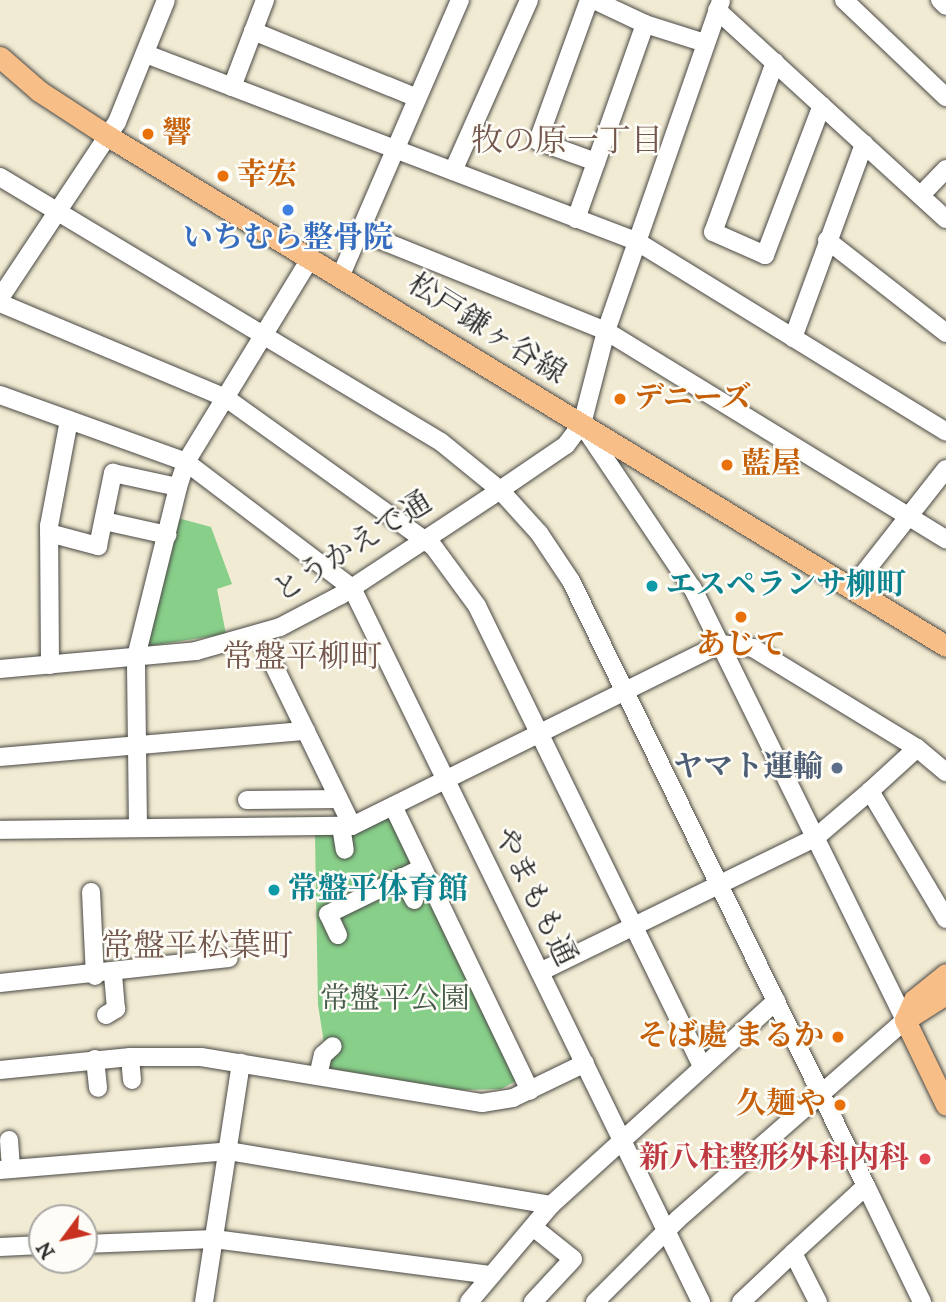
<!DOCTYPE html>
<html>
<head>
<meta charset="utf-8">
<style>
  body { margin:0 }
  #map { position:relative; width:946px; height:1302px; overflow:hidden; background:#f2ebd3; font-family:"IM FELL DW Pica","Noto Serif JP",serif }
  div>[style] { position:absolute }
  .green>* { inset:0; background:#88cf8a }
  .roads { filter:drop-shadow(0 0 2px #494844) drop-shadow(0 0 2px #494844) }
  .minor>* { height:18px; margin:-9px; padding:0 9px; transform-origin:9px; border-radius:9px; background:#fff }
  .major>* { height:21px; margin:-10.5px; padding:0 10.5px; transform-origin:10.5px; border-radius:10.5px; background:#f7be88 }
  .dots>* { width:19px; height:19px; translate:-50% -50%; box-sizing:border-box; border:4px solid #fdfcf7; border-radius:50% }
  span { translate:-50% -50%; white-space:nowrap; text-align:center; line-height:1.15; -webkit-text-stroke:5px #fdfcf7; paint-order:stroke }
  .food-label { font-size:30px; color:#c56008; font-weight:700 }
  .left { translate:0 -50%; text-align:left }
  .right { translate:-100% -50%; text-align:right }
  .shop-label { font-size:30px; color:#366cbe; font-weight:700 }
  .street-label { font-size:30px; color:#2b2b2b }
  .culture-label { font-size:30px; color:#0d838f; font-weight:700 }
  .service-label { font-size:30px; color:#4e5e75; font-weight:700 }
  .park-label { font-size:30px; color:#475c48 }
  .health-label { font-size:30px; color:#be3a42; font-weight:700 }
  .neighbourhood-label { font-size:32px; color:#74584e }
  .north { position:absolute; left:28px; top:1204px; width:70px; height:70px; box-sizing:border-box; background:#fdfcf7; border:2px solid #a9a8a5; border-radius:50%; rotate:237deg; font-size:19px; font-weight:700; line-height:28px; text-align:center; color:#2b2b2b }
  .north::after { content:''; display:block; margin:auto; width:24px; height:32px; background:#c8321e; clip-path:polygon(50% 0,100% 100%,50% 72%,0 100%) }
</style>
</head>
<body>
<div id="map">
  <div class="green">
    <i style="clip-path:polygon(174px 517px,211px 527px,232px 584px,217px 589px,226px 634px,149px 646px,144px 642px)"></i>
    <i style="clip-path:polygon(384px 817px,395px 822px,518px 1080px,501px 1089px,460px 1090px,328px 1068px,318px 1005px,315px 835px)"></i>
  </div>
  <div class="roads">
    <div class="minor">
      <i style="left:589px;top:0;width:150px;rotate:109.9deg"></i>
      <i style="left:538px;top:141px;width:62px;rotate:19.9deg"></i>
      <i style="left:844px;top:0;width:141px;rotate:43.6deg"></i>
      <i style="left:940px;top:0;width:8px;rotate:45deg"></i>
      <i style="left:717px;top:10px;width:310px;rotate:42.4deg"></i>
      <i style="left:645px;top:24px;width:63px;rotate:17.6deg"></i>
      <i style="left:253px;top:31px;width:177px;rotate:22.2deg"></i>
      <i style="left:146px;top:54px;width:524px;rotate:20.89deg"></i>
      <i style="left:636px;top:241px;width:364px;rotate:31.6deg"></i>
      <i style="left:775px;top:62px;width:181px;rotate:110deg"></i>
      <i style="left:713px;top:232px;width:57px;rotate:23.9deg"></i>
      <i style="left:765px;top:255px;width:160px;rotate:-69.2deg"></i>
      <i style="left:232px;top:87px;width:93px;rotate:-69.2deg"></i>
      <i style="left:453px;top:171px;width:187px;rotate:-66deg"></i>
      <i style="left:0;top:177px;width:514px;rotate:31deg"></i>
      <i style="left:441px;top:442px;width:76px;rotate:39.1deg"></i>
      <i style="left:500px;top:490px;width:58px;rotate:47.8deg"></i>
      <i style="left:539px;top:533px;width:58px;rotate:56.3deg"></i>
      <i style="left:571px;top:581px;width:673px;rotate:64.01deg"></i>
      <i style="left:866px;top:1186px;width:99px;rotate:137.5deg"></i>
      <i style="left:921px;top:195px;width:36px;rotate:-46deg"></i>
      <i style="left:576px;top:219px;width:207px;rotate:-70.5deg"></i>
      <i style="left:645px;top:24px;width:56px;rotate:-154.8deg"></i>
      <i style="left:361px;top:232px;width:264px;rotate:22deg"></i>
      <i style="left:606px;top:331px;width:399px;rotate:31.5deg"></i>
      <i style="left:827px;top:240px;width:151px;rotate:38deg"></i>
      <i style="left:341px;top:275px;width:300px;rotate:-66.6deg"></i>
      <i style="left:0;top:298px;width:211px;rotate:-56.4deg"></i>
      <i style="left:117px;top:122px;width:131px;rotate:-68.1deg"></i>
      <i style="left:0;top:303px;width:245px;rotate:22.8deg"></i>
      <i style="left:226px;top:398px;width:254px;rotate:35.6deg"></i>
      <i style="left:433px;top:546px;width:74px;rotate:53.7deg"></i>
      <i style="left:477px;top:606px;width:512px;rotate:63.94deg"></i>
      <i style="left:793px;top:338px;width:207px;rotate:-69.9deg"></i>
      <i style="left:0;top:395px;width:198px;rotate:19.8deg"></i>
      <i style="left:186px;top:462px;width:208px;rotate:37.2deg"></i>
      <i style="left:352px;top:588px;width:795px;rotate:63.95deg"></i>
      <i style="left:104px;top:521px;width:65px;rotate:12.5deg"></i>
      <i style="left:49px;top:533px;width:51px;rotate:14.9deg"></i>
      <i style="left:98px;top:546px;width:75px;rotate:-78.4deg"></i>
      <i style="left:113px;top:473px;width:66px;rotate:12.2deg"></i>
      <i style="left:853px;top:587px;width:150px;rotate:-51.8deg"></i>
      <i style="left:259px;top:635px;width:212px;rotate:64deg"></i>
      <i style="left:50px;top:665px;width:139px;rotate:-90.4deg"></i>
      <i style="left:49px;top:526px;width:108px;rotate:-79.3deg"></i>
      <i style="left:0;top:669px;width:197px;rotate:-5.2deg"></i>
      <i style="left:196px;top:651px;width:87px;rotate:-15.9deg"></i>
      <i style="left:280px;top:627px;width:69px;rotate:-27.7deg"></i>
      <i style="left:341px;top:595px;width:191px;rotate:-33.4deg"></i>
      <i style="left:500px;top:490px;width:80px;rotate:-34.3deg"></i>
      <i style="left:566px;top:445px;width:26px;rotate:-53deg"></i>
      <i style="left:917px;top:748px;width:38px;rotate:40deg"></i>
      <i style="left:0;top:757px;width:307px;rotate:-4.9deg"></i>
      <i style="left:247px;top:800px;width:92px;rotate:-0.6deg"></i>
      <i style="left:393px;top:806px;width:316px;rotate:64.3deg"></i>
      <i style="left:341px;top:826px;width:24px;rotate:81deg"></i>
      <i style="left:138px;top:828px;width:171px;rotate:-90.7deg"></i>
      <i style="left:136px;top:657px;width:175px;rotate:-76.1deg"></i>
      <i style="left:178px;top:487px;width:26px;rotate:-72deg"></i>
      <i style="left:186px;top:462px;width:240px;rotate:-58.6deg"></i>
      <i style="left:0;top:830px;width:352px;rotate:-0.7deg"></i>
      <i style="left:352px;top:826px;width:411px;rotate:-26.3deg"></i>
      <i style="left:721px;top:644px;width:32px;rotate:7deg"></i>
      <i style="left:753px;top:648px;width:192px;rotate:31.4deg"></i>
      <i style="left:917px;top:748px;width:64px;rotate:137.5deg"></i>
      <i style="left:870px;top:791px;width:149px;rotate:59.3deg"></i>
      <i style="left:402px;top:877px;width:26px;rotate:62deg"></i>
      <i style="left:91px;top:892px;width:84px;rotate:87.3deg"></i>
      <i style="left:338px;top:935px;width:23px;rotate:-115deg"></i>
      <i style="left:328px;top:914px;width:105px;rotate:-26.1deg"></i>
      <i style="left:540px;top:972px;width:306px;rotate:-26deg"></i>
      <i style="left:815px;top:838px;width:72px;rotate:-40.5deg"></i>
      <i style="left:0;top:983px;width:230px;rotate:-6.2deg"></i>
      <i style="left:106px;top:1015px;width:12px;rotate:-31deg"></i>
      <i style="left:116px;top:1009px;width:34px;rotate:-95deg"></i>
      <i style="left:130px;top:1057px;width:23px;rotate:85deg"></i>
      <i style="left:95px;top:1059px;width:29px;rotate:84deg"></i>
      <i style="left:0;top:1070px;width:131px;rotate:-5.7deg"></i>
      <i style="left:130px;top:1057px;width:71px"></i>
      <i style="left:201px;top:1057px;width:285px;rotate:9.3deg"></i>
      <i style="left:482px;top:1103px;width:31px;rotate:-9deg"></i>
      <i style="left:513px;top:1098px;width:80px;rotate:-25.9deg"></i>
      <i style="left:318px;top:1076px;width:22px;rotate:-77deg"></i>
      <i style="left:323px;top:1055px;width:13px;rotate:-42deg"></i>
      <i style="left:9px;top:1140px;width:29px;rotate:86deg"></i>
      <i style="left:0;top:1170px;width:230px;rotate:-4.7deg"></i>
      <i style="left:229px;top:1151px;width:326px;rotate:9.5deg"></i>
      <i style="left:866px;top:1186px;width:129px;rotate:64.2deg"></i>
      <i style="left:533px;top:1227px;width:51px;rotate:38.7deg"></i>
      <i style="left:573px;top:1259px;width:59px;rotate:132.9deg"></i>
      <i style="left:84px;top:1244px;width:130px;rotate:-2.2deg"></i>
      <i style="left:214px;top:1239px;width:280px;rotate:7.4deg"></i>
      <i style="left:0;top:1247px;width:42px;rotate:-2.7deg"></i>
      <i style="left:204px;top:1302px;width:242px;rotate:-81.2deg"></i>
      <i style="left:469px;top:1302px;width:127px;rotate:-49.8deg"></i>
      <i style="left:551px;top:1205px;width:304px;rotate:-42.2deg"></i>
      <i style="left:595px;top:1302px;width:117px;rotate:-45deg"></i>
      <i style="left:678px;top:1219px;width:302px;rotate:-41.2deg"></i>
      <i style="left:905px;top:1020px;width:482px;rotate:-116.2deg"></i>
      <i style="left:692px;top:588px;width:197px;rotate:-123.9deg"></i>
      <i style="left:582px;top:424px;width:96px;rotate:-75.5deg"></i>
      <i style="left:606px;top:331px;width:350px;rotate:-70.8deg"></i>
      <i style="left:741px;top:1302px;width:71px;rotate:-43.3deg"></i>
      <i style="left:793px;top:1253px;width:55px;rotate:63deg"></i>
    </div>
    <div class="major">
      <i style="left:0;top:57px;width:52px;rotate:41.1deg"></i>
      <i style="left:39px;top:91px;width:82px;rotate:33.1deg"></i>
      <i style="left:108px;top:136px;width:981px;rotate:31.32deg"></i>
      <i style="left:905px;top:1020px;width:94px;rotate:64.2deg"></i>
      <i style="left:905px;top:1020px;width:22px;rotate:-66deg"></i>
      <i style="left:914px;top:1000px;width:41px;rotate:-39.1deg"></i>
      <i style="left:905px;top:1020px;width:49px;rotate:-32.4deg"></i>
    </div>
  </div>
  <div class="dots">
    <i style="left:148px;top:134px;background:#e8710a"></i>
    <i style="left:223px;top:176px;background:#e8710a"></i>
    <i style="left:288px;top:210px;background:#3f7fe0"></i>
    <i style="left:620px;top:399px;background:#e8710a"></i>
    <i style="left:727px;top:465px;background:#e8710a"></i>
    <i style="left:652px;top:586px;background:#0f9aa8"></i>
    <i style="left:741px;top:617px;background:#e8710a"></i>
    <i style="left:837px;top:768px;background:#5c6f8a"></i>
    <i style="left:274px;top:890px;background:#0f9aa8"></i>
    <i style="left:838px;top:1037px;background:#e8710a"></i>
    <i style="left:840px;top:1105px;background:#e8710a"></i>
    <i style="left:925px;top:1159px;background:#e0444e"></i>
  </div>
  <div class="food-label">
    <span class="left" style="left:162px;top:134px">響</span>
    <span class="left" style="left:237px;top:176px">幸宏</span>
    <span class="left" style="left:634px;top:399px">デニーズ</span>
    <span class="left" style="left:741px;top:465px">藍屋</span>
    <span style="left:741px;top:646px">あじて</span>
    <span class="right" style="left:824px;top:1037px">そば處 まるか</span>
    <span class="right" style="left:826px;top:1105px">久麺や</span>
  </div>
  <div class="shop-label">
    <span style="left:288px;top:239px">いちむら整骨院</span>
  </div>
  <div class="street-label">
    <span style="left:486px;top:330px;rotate:32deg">松戸鎌ヶ谷線</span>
    <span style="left:353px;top:548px;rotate:-32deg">とうかえで通</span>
    <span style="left:534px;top:897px;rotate:64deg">やまもも通</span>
  </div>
  <div class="culture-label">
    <span class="left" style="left:666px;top:586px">エスペランサ柳町</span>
    <span class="left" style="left:288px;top:890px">常盤平体育館</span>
  </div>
  <div class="service-label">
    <span class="right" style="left:823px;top:768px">ヤマト運輸</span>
  </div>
  <div class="park-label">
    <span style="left:395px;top:1000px">常盤平公園</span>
  </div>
  <div class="health-label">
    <span class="right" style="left:909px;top:1159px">新八柱整形外科内科</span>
  </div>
  <div class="neighbourhood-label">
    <span style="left:567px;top:142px">牧の原一丁目</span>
    <span style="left:302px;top:658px">常盤平柳町</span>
    <span style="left:197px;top:947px">常盤平松葉町</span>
  </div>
  <div class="north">N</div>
</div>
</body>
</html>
